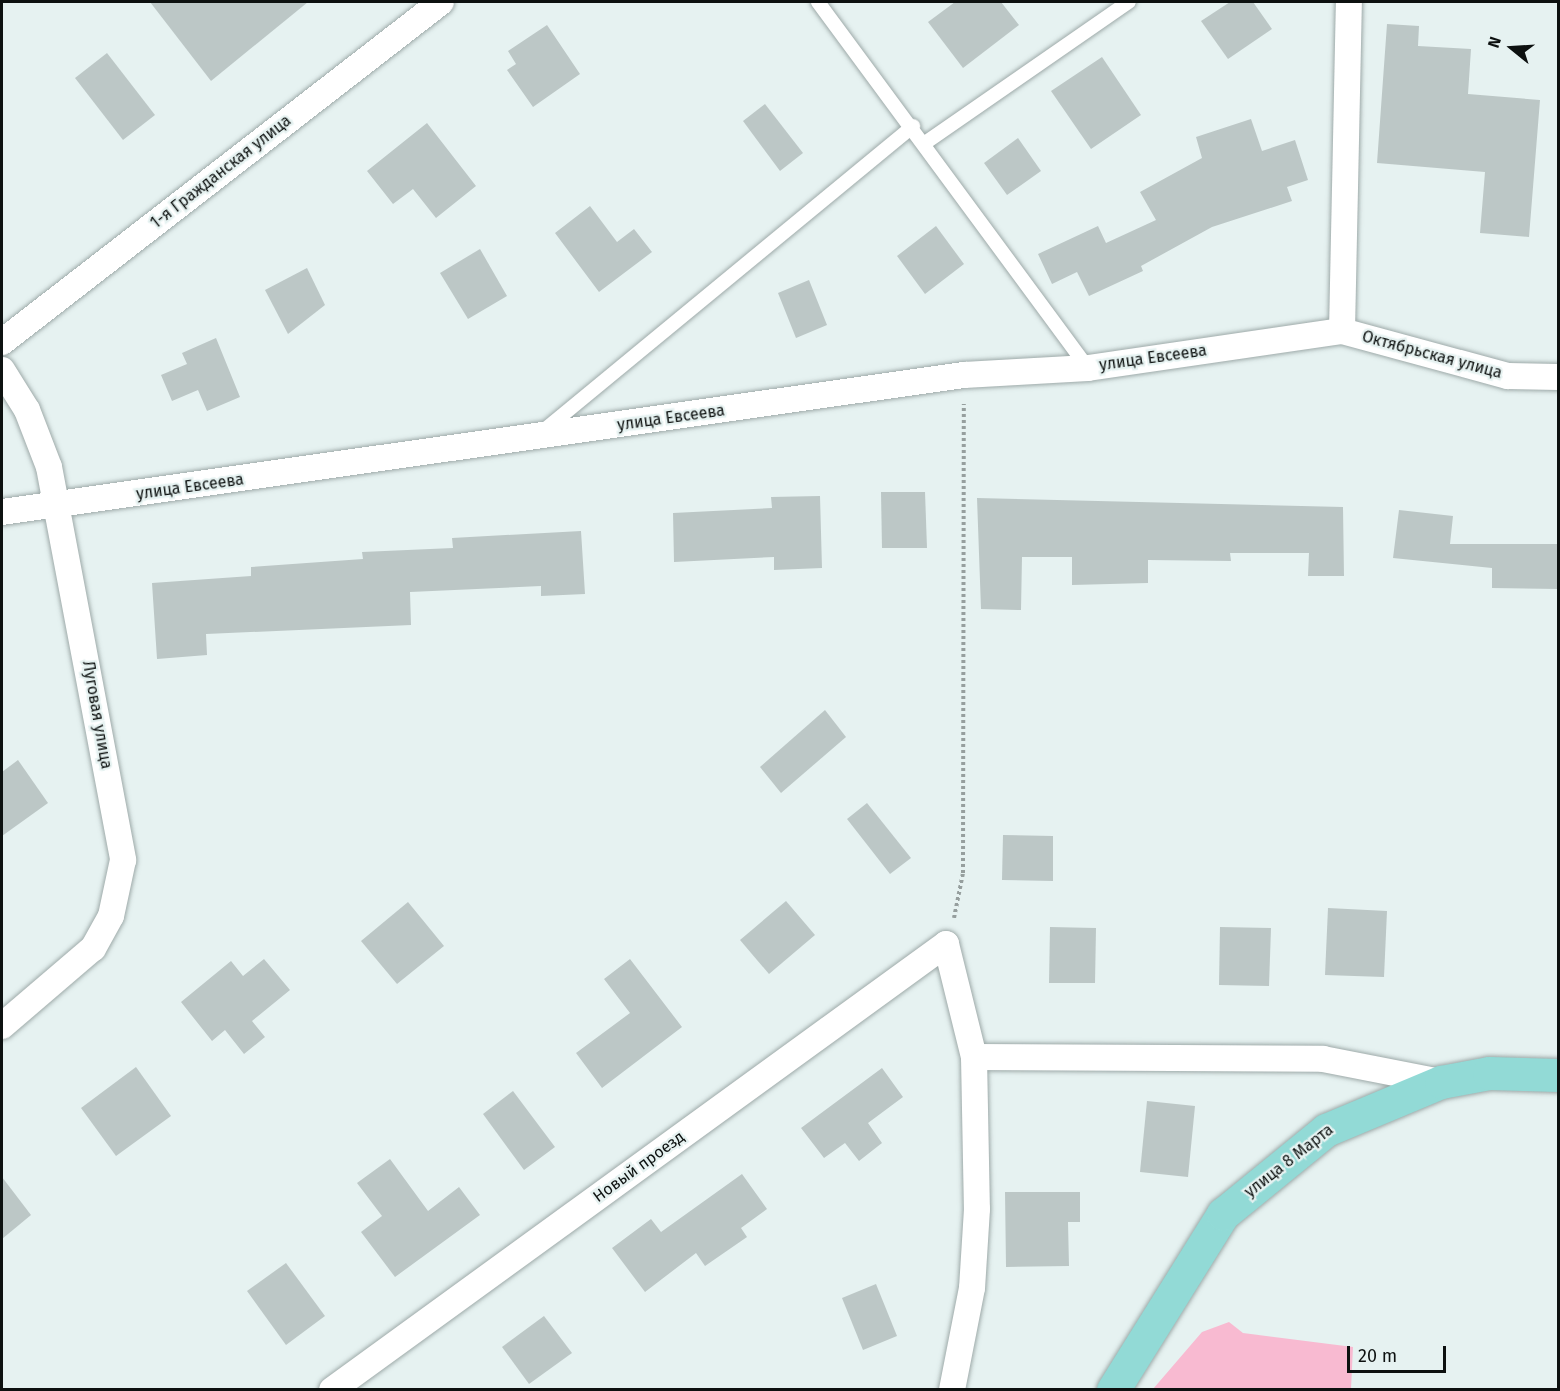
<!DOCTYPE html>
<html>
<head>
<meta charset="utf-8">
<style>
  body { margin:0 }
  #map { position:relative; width:1560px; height:1391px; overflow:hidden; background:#e6f2f1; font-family:"Fira Sans",sans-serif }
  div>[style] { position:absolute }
  .green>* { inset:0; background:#f8bad1 }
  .building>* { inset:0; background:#bcc7c6 }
  .path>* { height:4px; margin-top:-2px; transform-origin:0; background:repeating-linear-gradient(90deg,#969f9e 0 3px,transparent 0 6px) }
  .roads { filter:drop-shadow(0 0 2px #9eaaa9) drop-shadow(0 0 2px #9eaaa9) }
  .service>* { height:14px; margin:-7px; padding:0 7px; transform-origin:7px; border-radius:7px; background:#fff }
  .minor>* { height:26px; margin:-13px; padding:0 13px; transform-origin:13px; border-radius:13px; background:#fff }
  .primary>* { height:33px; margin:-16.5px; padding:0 16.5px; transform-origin:16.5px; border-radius:16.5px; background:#92dad6 }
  span { translate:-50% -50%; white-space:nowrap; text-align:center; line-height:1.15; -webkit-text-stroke:4.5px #e6f2f1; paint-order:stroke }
  .street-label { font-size:16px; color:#0d1110 }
  .frame { position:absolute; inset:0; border:3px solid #0d1110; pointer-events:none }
  .north { position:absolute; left:1482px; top:18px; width:60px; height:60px; -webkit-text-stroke:4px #e6f2f1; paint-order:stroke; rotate:288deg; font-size:16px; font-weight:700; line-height:24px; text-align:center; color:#0d1110 }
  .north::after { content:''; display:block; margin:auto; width:21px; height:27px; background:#0d1110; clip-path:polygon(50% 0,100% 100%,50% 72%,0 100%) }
  .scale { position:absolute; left:1347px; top:1346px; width:99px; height:27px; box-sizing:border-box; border:3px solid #0d1110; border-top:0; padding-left:8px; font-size:18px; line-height:21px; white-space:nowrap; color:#0d1110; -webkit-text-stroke:4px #e6f2f1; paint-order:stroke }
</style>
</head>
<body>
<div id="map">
  <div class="green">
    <i style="clip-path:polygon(1229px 1322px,1243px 1333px,1353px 1347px,1351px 1389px,1153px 1389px,1202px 1332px)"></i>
  </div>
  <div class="building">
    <i style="clip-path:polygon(150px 2px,308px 2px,211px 81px)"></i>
    <i style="clip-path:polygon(955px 2px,1001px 2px,1019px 25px,963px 68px,928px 22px)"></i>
    <i style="clip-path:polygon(1230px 2px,1253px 2px,1272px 29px,1228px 59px,1201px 21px)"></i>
    <i style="clip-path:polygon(1387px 24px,1419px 26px,1418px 46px,1471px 49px,1468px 94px,1540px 100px,1529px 237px,1480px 233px,1485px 172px,1377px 163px)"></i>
    <i style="clip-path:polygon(547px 25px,580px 74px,533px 107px,507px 70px,516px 64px,508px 51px)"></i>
    <i style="clip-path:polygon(107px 53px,155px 115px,123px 140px,75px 78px)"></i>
    <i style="clip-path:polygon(1102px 57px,1141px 115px,1091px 149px,1051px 91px)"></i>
    <i style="clip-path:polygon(765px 104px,803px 153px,780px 171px,743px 121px)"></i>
    <i style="clip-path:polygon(1251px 119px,1262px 151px,1295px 140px,1308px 180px,1287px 187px,1292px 201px,1212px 227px,1141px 266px,1143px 271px,1089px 296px,1077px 272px,1052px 284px,1038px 254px,1098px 226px,1106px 243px,1156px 220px,1140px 192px,1202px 158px,1196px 137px)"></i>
    <i style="clip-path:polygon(427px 123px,476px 186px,436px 218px,413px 189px,393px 204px,367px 171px)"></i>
    <i style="clip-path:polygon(1018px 138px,1041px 171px,1007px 195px,984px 163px)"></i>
    <i style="clip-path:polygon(590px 206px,617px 242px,634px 229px,652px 252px,599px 292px,555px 233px)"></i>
    <i style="clip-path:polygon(936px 226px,964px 264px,925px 294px,897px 256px)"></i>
    <i style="clip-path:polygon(480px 249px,507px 296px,468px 319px,440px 273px)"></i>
    <i style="clip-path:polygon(307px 268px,325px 305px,288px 334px,265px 290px)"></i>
    <i style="clip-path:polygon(809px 280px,827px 325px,796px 338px,778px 293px)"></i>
    <i style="clip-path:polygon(216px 338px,240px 397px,207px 411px,198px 390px,172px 401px,161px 375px,187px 364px,182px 353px)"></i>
    <i style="clip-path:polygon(881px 492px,925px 492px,927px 548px,882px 548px)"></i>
    <i style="clip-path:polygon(820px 496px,822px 568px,774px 570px,774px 557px,674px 562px,673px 513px,772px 508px,771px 497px)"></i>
    <i style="clip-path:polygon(977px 498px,1343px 507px,1344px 576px,1308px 576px,1309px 553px,1230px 553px,1231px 561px,1148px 560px,1148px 583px,1072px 585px,1072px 557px,1022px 557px,1021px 610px,981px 609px)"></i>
    <i style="clip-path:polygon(1399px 510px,1453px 516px,1450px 544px,1558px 544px,1558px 589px,1492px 588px,1492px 568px,1393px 558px)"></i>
    <i style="clip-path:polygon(581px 531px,585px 594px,541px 596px,541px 586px,410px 592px,411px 625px,206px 634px,207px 655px,157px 659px,152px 583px,251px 576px,251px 567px,363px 559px,362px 552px,453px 548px,452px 538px)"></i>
    <i style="clip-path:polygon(825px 710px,846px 737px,781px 793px,760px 767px)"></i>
    <i style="clip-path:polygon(18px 760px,48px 803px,2px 836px,2px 772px)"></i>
    <i style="clip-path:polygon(867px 803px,911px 858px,890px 874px,847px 819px)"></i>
    <i style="clip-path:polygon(1003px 835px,1053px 836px,1053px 881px,1002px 880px)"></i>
    <i style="clip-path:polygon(786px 901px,815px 935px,769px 974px,740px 940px)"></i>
    <i style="clip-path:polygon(408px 902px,444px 946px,397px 984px,361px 941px)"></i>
    <i style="clip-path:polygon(1328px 908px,1387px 911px,1384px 977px,1325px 975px)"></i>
    <i style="clip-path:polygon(1050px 927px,1096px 928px,1095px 983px,1049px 983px)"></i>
    <i style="clip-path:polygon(1220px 927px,1271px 928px,1269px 986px,1219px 985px)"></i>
    <i style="clip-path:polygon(264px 959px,290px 990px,252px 1021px,265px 1037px,244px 1054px,225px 1030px,212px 1041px,181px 1002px,231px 961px,243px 976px)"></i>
    <i style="clip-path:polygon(630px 959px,682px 1027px,602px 1088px,576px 1053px,630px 1013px,604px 979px)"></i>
    <i style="clip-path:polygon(136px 1067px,171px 1116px,116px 1156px,81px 1108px)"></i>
    <i style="clip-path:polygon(882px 1068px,903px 1097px,868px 1123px,882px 1143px,859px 1161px,845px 1143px,824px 1158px,801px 1128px)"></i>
    <i style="clip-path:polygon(513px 1091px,555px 1147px,524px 1170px,483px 1114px)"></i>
    <i style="clip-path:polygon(1147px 1101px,1195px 1106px,1188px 1177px,1140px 1172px)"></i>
    <i style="clip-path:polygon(390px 1159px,428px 1211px,459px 1187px,480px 1215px,395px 1277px,361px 1232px,382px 1216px,357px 1183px)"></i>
    <i style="clip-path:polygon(742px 1174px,767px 1209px,741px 1228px,747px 1237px,705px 1266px,696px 1253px,645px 1292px,612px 1248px,651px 1219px,661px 1232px)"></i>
    <i style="clip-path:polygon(2px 1177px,31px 1215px,2px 1239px)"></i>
    <i style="clip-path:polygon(1005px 1192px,1080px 1192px,1080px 1222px,1068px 1222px,1069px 1266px,1006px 1267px)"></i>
    <i style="clip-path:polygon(286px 1263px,325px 1316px,286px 1345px,247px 1291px)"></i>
    <i style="clip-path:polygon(876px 1284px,897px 1336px,863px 1350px,842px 1298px)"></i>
    <i style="clip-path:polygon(544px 1316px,572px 1353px,529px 1384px,502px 1347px)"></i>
  </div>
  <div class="path">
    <i style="left:954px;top:918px;width:46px;rotate:-78.7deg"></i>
    <i style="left:963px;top:873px;width:469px;rotate:-89.9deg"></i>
  </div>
  <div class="roads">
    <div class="service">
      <i style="left:818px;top:2px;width:455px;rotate:53.6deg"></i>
      <i style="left:925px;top:143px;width:248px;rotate:-34.7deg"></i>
      <i style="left:542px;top:432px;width:481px;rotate:-39.5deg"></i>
    </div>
    <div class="minor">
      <i style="left:1342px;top:331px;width:329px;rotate:-88.8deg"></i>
      <i style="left:2px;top:342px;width:555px;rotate:-37.76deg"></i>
      <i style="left:2px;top:370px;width:47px;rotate:58deg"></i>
      <i style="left:27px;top:410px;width:61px;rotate:68.9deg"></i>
      <i style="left:49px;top:467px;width:400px;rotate:79.3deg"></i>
      <i style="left:123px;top:860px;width:57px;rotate:102.1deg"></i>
      <i style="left:111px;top:916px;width:37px;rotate:119deg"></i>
      <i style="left:93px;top:948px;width:120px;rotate:139.4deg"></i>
      <i style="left:2px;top:512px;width:972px;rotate:-8.11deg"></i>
      <i style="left:964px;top:375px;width:124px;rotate:-3.2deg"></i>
      <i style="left:1088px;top:368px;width:257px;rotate:-8.3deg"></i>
      <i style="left:1342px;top:331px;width:172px;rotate:15.2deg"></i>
      <i style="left:1508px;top:376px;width:50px;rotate:1.1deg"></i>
      <i style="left:974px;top:1057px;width:349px;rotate:0.3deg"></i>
      <i style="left:1323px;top:1059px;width:120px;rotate:11deg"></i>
      <i style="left:332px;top:1390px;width:759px;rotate:-35.99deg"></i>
      <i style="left:946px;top:944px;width:116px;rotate:76.1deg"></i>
      <i style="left:974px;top:1057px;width:152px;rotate:88.9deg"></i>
      <i style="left:977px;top:1209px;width:79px;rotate:93.6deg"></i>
      <i style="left:972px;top:1288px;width:104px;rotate:101.1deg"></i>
    </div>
    <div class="primary">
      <i style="left:1113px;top:1390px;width:208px;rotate:-58deg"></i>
      <i style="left:1223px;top:1214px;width:133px;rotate:-39.2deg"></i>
      <i style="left:1326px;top:1130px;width:125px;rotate:-22.7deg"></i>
      <i style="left:1441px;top:1082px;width:49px;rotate:-10.6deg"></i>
      <i style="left:1489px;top:1073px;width:69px;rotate:1.7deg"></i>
    </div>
  </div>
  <div class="street-label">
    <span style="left:221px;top:172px;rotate:-38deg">1-я Гражданская улица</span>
    <span style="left:1432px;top:355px;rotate:15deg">Октябрьская улица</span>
    <span style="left:1153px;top:358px;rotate:-8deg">улица Евсеева</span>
    <span style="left:671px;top:418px;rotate:-8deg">улица Евсеева</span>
    <span style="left:190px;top:487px;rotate:-8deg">улица Евсеева</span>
    <span style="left:97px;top:715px;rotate:80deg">Луговая улица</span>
    <span style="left:1289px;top:1161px;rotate:-38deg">улица 8 Марта</span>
    <span style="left:639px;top:1167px;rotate:-36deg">Новый проезд</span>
  </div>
  <div class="frame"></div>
  <div class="north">N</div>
  <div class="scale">20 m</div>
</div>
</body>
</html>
